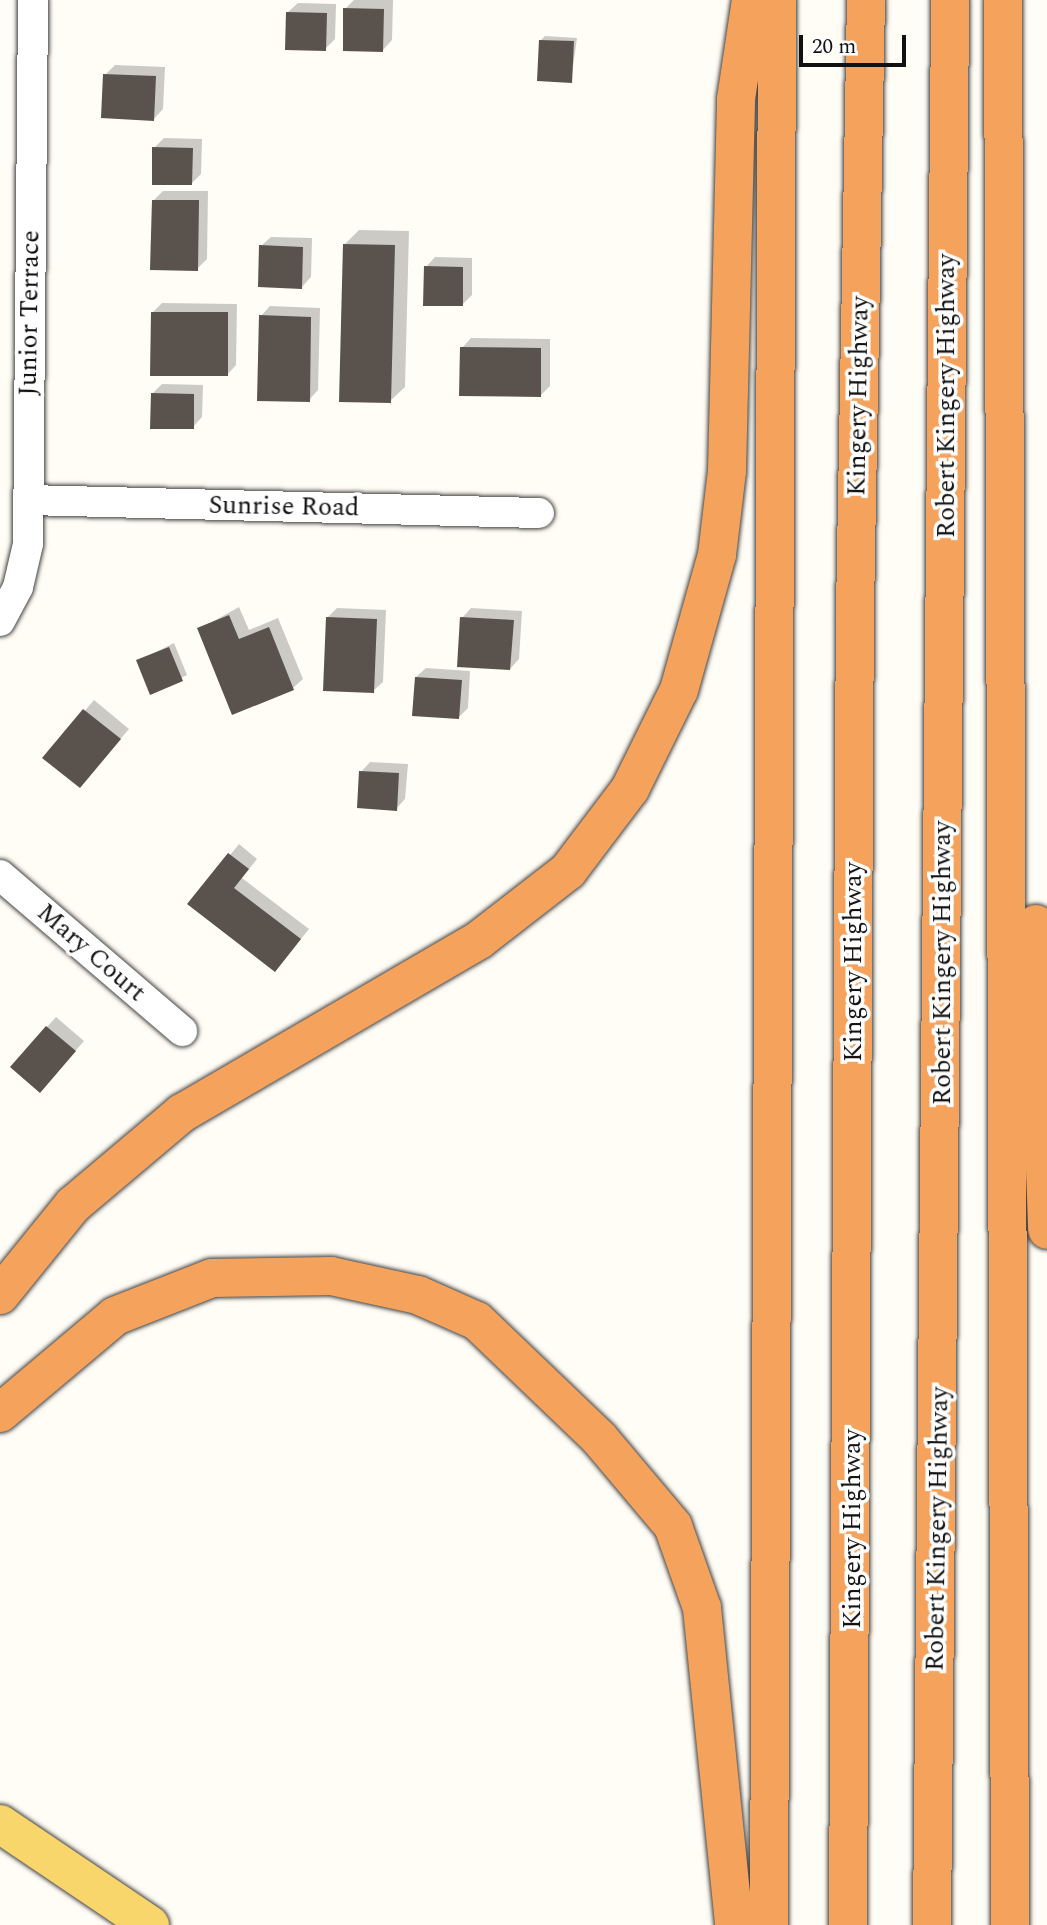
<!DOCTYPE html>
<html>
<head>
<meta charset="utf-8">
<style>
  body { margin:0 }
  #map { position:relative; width:1047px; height:1925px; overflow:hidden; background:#fffdf5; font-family:Spectral,serif }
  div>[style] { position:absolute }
  .shadow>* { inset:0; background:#0003 }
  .building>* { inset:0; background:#5a524d }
  .roads { filter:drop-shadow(0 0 2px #444) drop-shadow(0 0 2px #444) }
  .street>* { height:30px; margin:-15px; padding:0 15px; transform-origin:15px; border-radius:15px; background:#fff }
  .primary>* { height:38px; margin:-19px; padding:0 19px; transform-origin:19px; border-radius:19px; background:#f9d66b }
  .highway>* { height:38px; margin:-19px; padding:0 19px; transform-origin:19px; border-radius:19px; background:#f5a25d }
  span { translate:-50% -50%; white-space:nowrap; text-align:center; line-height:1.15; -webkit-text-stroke:7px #fff; paint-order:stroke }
  .street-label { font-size:26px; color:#111 }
  .scale { position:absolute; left:799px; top:35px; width:107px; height:32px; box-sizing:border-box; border:4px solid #111; border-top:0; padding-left:9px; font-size:21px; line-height:24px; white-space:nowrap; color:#111; -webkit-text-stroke:5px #fff; paint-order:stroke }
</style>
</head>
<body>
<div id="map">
  <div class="shadow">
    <i style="clip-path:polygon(354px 0,393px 0,392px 40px,383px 50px,345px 9px)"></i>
    <i style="clip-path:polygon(298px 3px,336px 4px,335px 39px,325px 49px,288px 12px)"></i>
    <i style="clip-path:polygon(545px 36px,577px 38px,571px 81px,541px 40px)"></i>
    <i style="clip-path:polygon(115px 65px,165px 67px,163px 109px,154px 119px,105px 75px)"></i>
    <i style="clip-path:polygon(164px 138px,202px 139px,201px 174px,192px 183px,154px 148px)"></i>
    <i style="clip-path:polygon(163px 191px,208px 191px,207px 259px,197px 269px,153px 201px)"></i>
    <i style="clip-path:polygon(359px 230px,409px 231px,405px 387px,390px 401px,345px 244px)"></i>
    <i style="clip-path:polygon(271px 237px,312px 238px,311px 277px,302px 287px,261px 246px)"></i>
    <i style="clip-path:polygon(435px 257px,472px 258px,472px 295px,462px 305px,426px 267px)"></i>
    <i style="clip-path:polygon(162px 303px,237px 304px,236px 365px,227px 375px,153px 312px)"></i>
    <i style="clip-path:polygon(270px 306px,320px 308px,318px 390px,309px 400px,261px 316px)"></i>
    <i style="clip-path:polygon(471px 338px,550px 339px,550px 386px,540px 396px,462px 348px)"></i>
    <i style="clip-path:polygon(162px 384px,203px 385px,202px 417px,193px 427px,152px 394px)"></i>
    <i style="clip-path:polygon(239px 607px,249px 630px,278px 618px,303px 679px,293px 688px,199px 629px)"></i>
    <i style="clip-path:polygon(337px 608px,386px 610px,383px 682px,373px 691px,327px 618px)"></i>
    <i style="clip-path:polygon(471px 608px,522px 611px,519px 659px,510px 669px,462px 618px)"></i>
    <i style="clip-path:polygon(174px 643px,187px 675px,151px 693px,138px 661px)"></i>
    <i style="clip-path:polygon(426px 668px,470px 671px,468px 708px,458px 718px,416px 677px)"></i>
    <i style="clip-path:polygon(94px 700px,129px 729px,80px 786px,45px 758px)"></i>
    <i style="clip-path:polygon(370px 762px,408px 764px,405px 799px,396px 809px,361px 772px)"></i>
    <i style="clip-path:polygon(239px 844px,257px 859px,242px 878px,309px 929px,284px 960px,190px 904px)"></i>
    <i style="clip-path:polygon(56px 1017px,84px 1041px,49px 1081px,12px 1066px)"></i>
  </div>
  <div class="building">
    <i style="clip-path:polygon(343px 8px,384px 9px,383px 52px,343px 51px)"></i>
    <i style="clip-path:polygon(286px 12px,327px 13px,326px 51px,285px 50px)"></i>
    <i style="clip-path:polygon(539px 40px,574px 41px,572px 83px,537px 81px)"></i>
    <i style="clip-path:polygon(103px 74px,156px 76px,154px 121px,101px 118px)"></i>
    <i style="clip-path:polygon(152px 147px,193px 148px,192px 185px,152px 185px)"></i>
    <i style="clip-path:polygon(152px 200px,199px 200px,198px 271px,150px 270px)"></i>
    <i style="clip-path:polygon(343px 244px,395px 245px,391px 403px,339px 402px)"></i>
    <i style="clip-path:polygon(259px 245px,303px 247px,302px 289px,258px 287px)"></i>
    <i style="clip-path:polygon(424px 266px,463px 267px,463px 306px,423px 306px)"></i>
    <i style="clip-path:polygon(151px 312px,228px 312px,228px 376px,150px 376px)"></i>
    <i style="clip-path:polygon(259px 315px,311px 317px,310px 402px,257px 401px)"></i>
    <i style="clip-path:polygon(460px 347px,541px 348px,541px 397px,459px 396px)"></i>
    <i style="clip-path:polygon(151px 393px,194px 394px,194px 429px,150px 429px)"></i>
    <i style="clip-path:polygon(229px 615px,239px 639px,269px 627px,294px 690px,232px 715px,197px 628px)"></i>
    <i style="clip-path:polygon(326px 617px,377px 619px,374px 693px,323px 691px)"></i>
    <i style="clip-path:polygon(460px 617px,514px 620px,510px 670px,457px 667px)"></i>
    <i style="clip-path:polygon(169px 647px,183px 681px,150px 695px,136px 660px)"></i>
    <i style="clip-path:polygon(415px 677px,462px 680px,459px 719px,412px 716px)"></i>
    <i style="clip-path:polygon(83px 709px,121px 739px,80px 788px,42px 758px)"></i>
    <i style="clip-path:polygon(359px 771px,399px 773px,397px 811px,357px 808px)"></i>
    <i style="clip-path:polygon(228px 853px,249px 869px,234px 888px,301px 939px,275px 972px,187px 904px)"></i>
    <i style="clip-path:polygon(46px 1026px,76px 1051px,40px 1093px,10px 1067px)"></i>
  </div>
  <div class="roads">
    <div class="street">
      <i style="left:28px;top:500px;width:511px;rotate:1.46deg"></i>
      <i style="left:0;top:621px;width:38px;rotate:-62deg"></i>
      <i style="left:18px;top:587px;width:44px;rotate:-76.9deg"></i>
      <i style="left:28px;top:544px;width:544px;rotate:-89.47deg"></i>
      <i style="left:0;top:875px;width:240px;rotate:40.6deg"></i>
    </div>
    <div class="primary">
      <i style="left:0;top:1824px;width:181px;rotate:34deg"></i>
    </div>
    <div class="highway">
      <i style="left:1003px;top:0;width:1925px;rotate:89.79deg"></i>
      <i style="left:1036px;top:924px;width:306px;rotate:87.9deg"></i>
      <i style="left:0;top:1295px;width:116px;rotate:-51deg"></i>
      <i style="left:73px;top:1205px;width:143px;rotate:-40.2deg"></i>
      <i style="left:182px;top:1113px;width:344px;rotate:-30.2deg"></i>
      <i style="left:479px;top:940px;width:113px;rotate:-37.8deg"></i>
      <i style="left:568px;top:871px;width:103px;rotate:-52.9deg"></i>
      <i style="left:630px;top:789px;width:110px;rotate:-63.7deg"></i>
      <i style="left:679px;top:690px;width:140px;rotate:-74.3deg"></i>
      <i style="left:717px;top:555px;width:85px;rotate:-83.2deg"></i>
      <i style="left:727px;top:471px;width:372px;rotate:-88.6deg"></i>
      <i style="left:736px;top:99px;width:100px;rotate:-81.4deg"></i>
      <i style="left:0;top:1413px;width:150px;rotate:-40.1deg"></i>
      <i style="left:115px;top:1316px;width:104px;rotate:-21.4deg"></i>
      <i style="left:212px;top:1278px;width:119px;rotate:-1deg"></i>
      <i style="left:331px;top:1276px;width:89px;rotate:12.3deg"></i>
      <i style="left:418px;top:1295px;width:64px;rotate:23.8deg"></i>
      <i style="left:477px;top:1321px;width:169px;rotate:43.8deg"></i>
      <i style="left:599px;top:1438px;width:115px;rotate:49.9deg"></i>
      <i style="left:673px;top:1526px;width:87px;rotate:70.5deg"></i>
      <i style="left:702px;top:1608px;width:319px;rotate:84.2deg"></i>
      <i style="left:769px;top:1925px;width:1925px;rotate:-89.76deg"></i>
      <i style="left:848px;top:1925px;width:1315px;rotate:-89.7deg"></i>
      <i style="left:855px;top:610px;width:610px;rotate:-88.97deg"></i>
      <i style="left:932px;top:1925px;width:1925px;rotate:-89.46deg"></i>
    </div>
  </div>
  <div class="street-label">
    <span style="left:30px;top:313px;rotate:-89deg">Junior Terrace</span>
    <span style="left:859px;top:396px;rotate:-89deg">Kingery Highway</span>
    <span style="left:947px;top:396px;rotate:-90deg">Robert Kingery Highway</span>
    <span style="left:284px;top:507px;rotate:1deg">Sunrise Road</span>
    <span style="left:91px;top:953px;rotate:41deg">Mary Court</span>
    <span style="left:854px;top:962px;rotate:-90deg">Kingery Highway</span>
    <span style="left:943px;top:963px;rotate:-90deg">Robert Kingery Highway</span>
    <span style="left:853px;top:1529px;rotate:-90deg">Kingery Highway</span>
    <span style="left:938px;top:1529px;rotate:-89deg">Robert Kingery Highway</span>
  </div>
  <div class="scale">20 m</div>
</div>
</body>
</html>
